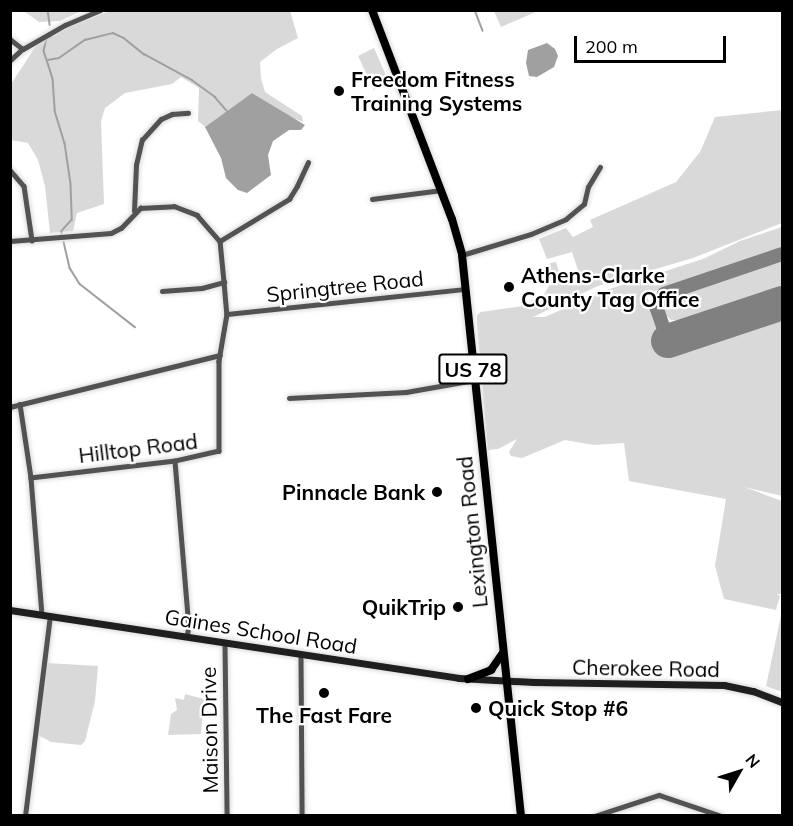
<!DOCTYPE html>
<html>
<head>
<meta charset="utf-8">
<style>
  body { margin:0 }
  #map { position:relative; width:793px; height:826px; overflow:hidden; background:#fff; font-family:Mulish,sans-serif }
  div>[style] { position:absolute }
  .green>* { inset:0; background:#d9d9d9 }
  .water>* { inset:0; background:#a0a0a0 }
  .stream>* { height:1.5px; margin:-0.75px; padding:0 0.75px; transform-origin:0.75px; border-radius:0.75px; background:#a0a0a0 }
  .taxiway>* { height:14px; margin:-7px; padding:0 7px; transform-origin:7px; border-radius:7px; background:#808080 }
  .runway>* { height:34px; margin:-17px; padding:0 17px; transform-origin:17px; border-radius:17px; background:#808080 }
  .roads { filter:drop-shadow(0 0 2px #dbdbdb) drop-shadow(0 0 2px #dbdbdb) }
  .street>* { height:4.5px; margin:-2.25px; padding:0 2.25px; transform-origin:2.25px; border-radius:2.25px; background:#525252 }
  .secondary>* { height:7px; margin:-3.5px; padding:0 3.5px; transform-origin:3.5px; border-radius:3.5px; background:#1f1f1f }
  .highway>* { height:8px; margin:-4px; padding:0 4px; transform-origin:4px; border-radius:4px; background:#000 }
  .dots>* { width:16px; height:16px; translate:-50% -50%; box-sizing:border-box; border:3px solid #fff; border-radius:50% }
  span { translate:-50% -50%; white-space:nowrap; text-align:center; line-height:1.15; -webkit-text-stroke:4.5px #fff; paint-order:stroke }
  .shield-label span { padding:2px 4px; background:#fff; border:2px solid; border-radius:4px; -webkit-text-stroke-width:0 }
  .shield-label { font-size:20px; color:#000; font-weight:700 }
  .poi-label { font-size:21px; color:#000; font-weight:700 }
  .left { translate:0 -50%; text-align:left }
  .right { translate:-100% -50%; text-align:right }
  .street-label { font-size:21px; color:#000 }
  .frame { position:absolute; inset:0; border:12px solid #000; pointer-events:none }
  .north { position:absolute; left:709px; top:742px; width:60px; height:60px; -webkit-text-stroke:4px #fff; paint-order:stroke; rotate:51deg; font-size:16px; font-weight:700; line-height:24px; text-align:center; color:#000 }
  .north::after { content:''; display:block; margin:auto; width:21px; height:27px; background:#000; clip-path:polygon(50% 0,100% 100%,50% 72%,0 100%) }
  .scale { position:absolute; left:574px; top:36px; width:152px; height:27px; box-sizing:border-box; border:3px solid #000; border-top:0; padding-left:8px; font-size:18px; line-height:21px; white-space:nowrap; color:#000; -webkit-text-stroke:4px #fff; paint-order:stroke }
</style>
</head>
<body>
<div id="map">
  <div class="green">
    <i style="clip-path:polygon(24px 11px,81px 11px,60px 21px,39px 22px)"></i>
    <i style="clip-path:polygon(110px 11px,290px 11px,298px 38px,277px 49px,260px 62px,261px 78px,265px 92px,302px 116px,303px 122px,283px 114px,252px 93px,205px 127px,198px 121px,199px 88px,181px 77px,172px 84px,125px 93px,105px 108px,101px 121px,104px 204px,77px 213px,73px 231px,50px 233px,45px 186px,38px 160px,28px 143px,11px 140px,11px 84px,36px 46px,69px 27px)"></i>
    <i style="clip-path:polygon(494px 11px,538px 11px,501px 27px)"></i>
    <i style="clip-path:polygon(374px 48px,389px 82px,374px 90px,358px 56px)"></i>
    <i style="clip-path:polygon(782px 110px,782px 223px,693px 258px,598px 286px,533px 317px,545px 317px,603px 291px,703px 259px,740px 241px,782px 227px,782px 249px,646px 294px,668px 357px,711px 343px,719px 335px,782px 314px,782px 496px,744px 487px,782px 501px,782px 594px,777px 594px,780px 596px,776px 610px,724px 599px,715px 566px,726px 499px,629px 481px,624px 443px,594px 445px,565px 440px,522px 458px,511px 456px,509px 452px,517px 439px,498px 449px,488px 450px,477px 324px,477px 315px,481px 312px,523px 306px,544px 295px,551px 281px,550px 263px,556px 262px,563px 285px,581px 279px,572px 252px,547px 259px,539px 239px,566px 228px,573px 237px,593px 227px,590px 220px,676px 182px,700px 152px,715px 117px)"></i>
    <i style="clip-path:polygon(782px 259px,782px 291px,716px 313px,705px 311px,678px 320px,671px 320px,665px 314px,664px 302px,671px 295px)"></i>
    <i style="clip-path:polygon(782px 611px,782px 692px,766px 686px)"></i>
    <i style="clip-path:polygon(47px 663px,98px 666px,95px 701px,85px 741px,81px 745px,51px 742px,38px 735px)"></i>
    <i style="clip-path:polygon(185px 694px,204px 699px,201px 734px,168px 735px,171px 714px,177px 710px,175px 698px,184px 700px)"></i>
  </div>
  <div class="water">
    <i style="clip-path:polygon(547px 43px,555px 49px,558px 56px,554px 67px,537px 77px,529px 76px,526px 63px,528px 50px)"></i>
    <i style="clip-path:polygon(252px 93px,305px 125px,301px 130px,289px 130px,273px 141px,268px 155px,271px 175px,247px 193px,238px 190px,226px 178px,221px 158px,205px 127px)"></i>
  </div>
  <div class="stream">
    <i style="left:48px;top:10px;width:15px;rotate:82deg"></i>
    <i style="left:475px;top:10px;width:22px;rotate:69deg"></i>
    <i style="left:52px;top:37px;width:5px;rotate:158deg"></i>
    <i style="left:47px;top:39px;width:12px;rotate:104deg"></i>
    <i style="left:44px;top:51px;width:29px;rotate:72deg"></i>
    <i style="left:53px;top:79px;width:32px;rotate:86deg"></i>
    <i style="left:55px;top:111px;width:34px;rotate:73deg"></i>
    <i style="left:65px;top:143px;width:41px;rotate:81.7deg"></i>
    <i style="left:71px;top:184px;width:36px;rotate:88deg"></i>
    <i style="left:72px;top:220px;width:15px;rotate:132deg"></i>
    <i style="left:62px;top:231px;width:3px;rotate:90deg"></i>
    <i style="left:48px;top:60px;width:11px;rotate:-10deg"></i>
    <i style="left:59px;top:58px;width:32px;rotate:-35deg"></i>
    <i style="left:85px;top:40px;width:29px;rotate:-14deg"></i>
    <i style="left:113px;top:33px;width:12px;rotate:24deg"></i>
    <i style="left:124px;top:38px;width:26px;rotate:39deg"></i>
    <i style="left:144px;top:54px;width:55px;rotate:28.4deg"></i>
    <i style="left:192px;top:80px;width:29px;rotate:36deg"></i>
    <i style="left:215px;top:97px;width:18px;rotate:49deg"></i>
    <i style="left:64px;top:242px;width:27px;rotate:77deg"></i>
    <i style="left:70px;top:268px;width:19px;rotate:58deg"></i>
    <i style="left:80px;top:284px;width:70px;rotate:38deg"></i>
  </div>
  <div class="taxiway">
    <i style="left:668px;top:341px;width:36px;rotate:-109deg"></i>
    <i style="left:656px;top:307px;width:15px;rotate:-58deg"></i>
    <i style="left:664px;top:294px;width:125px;rotate:-18.7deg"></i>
  </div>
  <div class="runway">
    <i style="left:668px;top:341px;width:120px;rotate:-18.4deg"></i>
  </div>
  <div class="roads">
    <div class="street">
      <i style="left:10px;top:39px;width:16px;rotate:38deg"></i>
      <i style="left:23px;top:49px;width:18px;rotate:137deg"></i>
      <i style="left:23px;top:49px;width:48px;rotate:-29.7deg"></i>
      <i style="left:65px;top:25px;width:38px;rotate:-23deg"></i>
      <i style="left:10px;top:170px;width:21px;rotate:49deg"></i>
      <i style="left:24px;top:186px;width:55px;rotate:81.6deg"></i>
      <i style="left:372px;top:199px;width:70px;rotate:-7.4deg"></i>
      <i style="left:134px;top:211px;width:46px;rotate:-87.5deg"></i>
      <i style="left:136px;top:165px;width:26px;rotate:-77deg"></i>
      <i style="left:142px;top:140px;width:28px;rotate:-48deg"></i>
      <i style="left:161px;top:119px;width:12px;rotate:-24deg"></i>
      <i style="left:172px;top:114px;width:16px;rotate:-4deg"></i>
      <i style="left:10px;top:241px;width:101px;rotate:-4.5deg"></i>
      <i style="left:111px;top:233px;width:11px;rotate:-27deg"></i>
      <i style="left:121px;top:228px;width:28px;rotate:-46deg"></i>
      <i style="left:140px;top:208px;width:34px;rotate:-3deg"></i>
      <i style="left:174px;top:206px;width:25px;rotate:21deg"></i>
      <i style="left:197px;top:215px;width:35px;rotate:49deg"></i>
      <i style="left:220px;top:241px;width:41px;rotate:84.4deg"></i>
      <i style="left:224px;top:282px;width:32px;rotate:85deg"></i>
      <i style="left:227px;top:314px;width:48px;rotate:99.7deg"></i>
      <i style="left:219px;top:361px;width:90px;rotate:90deg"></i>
      <i style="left:219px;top:451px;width:45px;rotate:167.2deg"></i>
      <i style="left:175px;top:461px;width:145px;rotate:173.3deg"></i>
      <i style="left:220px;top:241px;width:81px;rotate:-31.3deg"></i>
      <i style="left:289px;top:199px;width:15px;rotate:-58deg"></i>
      <i style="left:297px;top:186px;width:26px;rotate:-65deg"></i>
      <i style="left:462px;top:255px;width:72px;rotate:-16.9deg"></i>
      <i style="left:531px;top:234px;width:38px;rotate:-23deg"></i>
      <i style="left:566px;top:219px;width:23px;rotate:-40deg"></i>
      <i style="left:584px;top:204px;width:17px;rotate:-77deg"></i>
      <i style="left:588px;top:187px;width:23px;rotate:-59deg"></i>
      <i style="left:162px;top:291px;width:40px;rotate:-4.3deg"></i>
      <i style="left:202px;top:288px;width:23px;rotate:-15deg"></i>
      <i style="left:227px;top:314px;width:240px;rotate:-6deg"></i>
      <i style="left:289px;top:398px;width:117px;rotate:-2.9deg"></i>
      <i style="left:406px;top:392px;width:69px;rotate:-10deg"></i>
      <i style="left:20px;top:404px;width:75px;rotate:81.5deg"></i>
      <i style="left:31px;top:478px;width:137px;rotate:85.4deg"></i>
      <i style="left:10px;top:407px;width:216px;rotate:-13.9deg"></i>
      <i style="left:175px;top:461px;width:166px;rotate:85.2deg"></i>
      <i style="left:189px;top:626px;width:11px;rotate:100deg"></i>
      <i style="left:225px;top:643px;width:173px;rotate:89.3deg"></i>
      <i style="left:301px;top:655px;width:161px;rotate:89.6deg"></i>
      <i style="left:25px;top:816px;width:202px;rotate:-82.9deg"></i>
      <i style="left:595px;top:816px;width:67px;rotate:-18.2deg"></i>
      <i style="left:659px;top:795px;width:65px;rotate:18.7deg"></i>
    </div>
    <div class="secondary">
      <i style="left:10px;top:610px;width:454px;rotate:8.6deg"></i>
      <i style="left:459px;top:678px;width:75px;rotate:3.1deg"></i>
      <i style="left:534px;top:682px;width:190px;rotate:0.9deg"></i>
      <i style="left:724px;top:685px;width:30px;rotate:12deg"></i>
      <i style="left:753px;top:691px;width:31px;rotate:21deg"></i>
    </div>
    <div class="highway">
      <i style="left:372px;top:10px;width:224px;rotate:69.1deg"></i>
      <i style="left:452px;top:219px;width:37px;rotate:74deg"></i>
      <i style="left:462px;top:255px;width:564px;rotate:84deg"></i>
      <i style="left:468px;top:679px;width:25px;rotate:-21deg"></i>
      <i style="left:491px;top:670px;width:21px;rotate:-55deg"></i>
    </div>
  </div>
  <div class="dots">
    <i style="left:339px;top:91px;background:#000"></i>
    <i style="left:509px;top:287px;background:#000"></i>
    <i style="left:437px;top:492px;background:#000"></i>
    <i style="left:458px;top:607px;background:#000"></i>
    <i style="left:324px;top:693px;background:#000"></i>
    <i style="left:476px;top:708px;background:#000"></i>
  </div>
  <div class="shield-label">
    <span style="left:473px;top:369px">US 78</span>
  </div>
  <div class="poi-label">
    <span class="left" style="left:351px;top:91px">Freedom Fitness<br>Training Systems</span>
    <span class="left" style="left:521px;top:287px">Athens-Clarke<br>County Tag Office</span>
    <span class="right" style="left:425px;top:492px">Pinnacle Bank</span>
    <span class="right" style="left:446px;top:607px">QuikTrip</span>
    <span class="left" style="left:488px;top:708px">Quick Stop #6</span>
    <span style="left:324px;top:715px">The Fast Fare</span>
  </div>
  <div class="street-label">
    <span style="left:345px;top:286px;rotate:-6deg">Springtree Road</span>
    <span style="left:138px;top:448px;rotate:-7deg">Hilltop Road</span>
    <span style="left:472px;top:532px;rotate:-96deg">Lexington Road</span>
    <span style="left:261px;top:631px;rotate:9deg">Gaines School Road</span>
    <span style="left:646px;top:668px;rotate:1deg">Cherokee Road</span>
    <span style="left:209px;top:730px;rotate:-91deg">Maison Drive</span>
  </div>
  <div class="frame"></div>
  <div class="north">N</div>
  <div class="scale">200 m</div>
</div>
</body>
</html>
